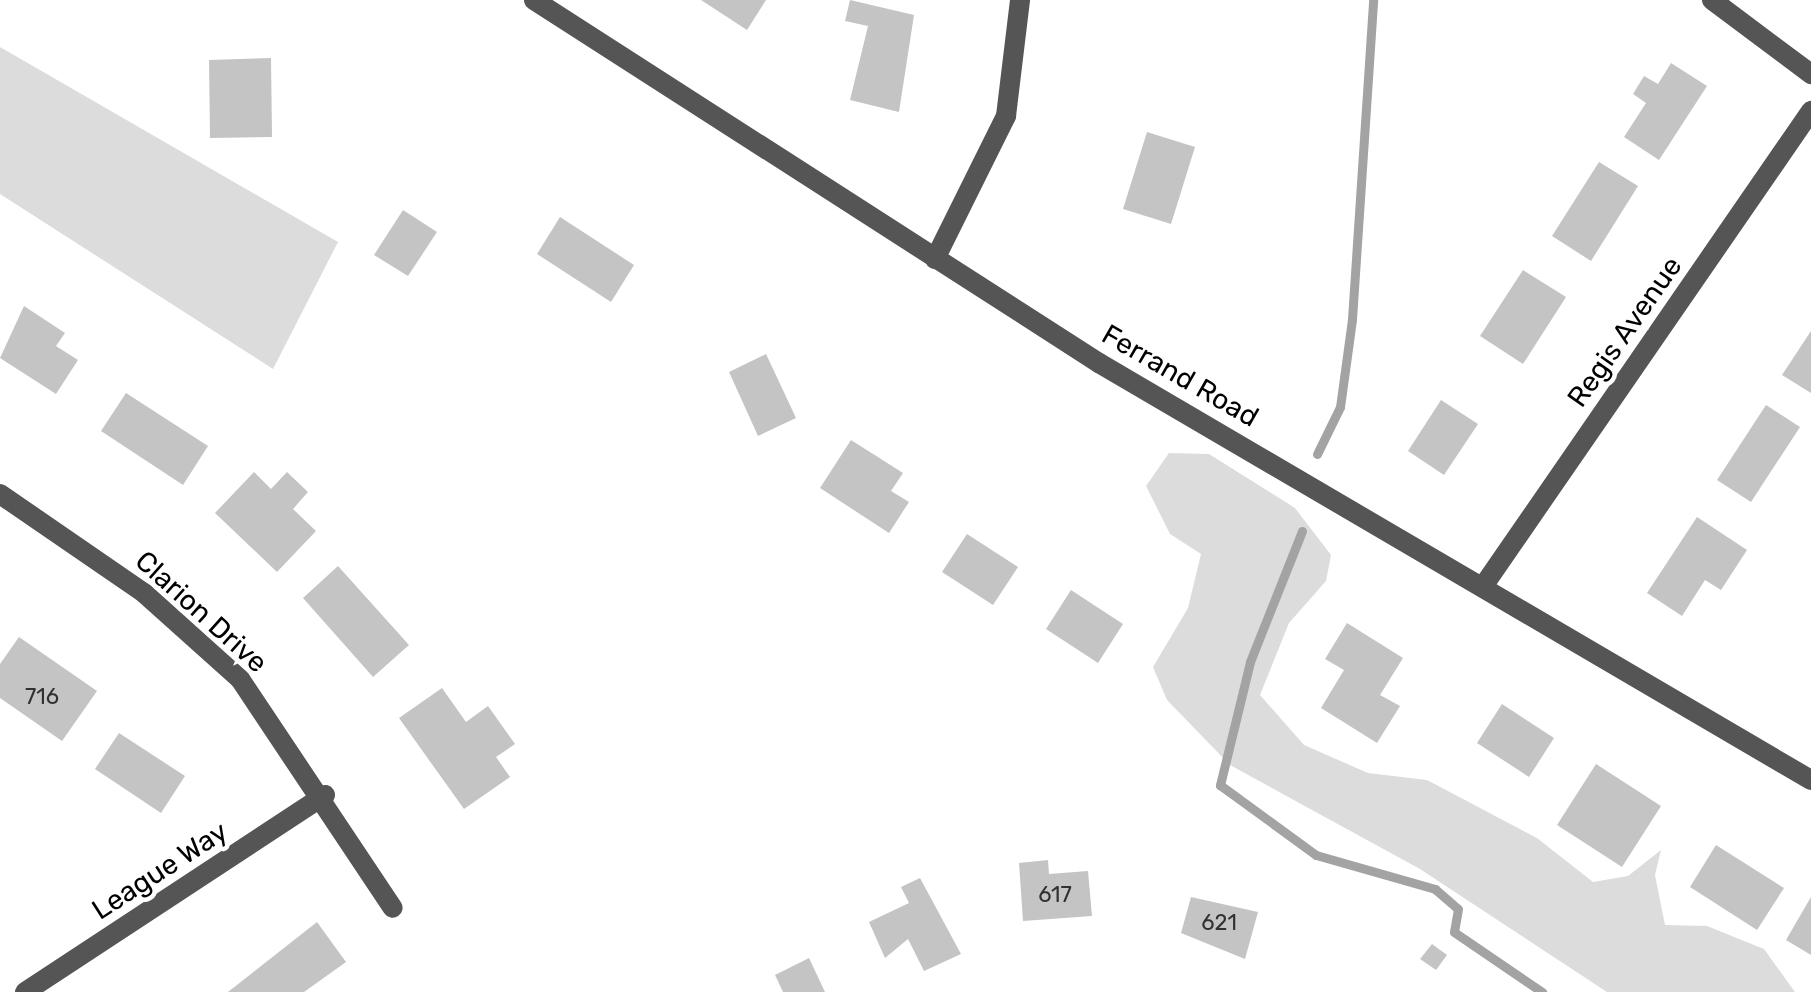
<!DOCTYPE html>
<html>
<head>
<meta charset="utf-8">
<style>
  body { margin:0 }
  #map { position:relative; width:1811px; height:992px; overflow:hidden; background:#fff; font-family:Rubik,sans-serif }
  div>[style] { position:absolute }
  .green>* { inset:0; background:#dcdcdc }
  .stream>* { height:9px; margin:-4.5px; padding:0 4.5px; transform-origin:4.5px; border-radius:4.5px; background:#a3a3a3 }
  .building>* { inset:0; background:#c4c4c4 }
  .minor>* { height:20px; margin:-10px; padding:0 10px; transform-origin:10px; border-radius:10px; background:#555 }
  span { translate:-50% -50%; white-space:nowrap; text-align:center; line-height:1.15; -webkit-text-stroke:9px #fff; paint-order:stroke }
  .number-label { font-size:22px; color:#313131 }
  .number-label span { -webkit-text-stroke-width:0 }
  .street-label { font-size:28px; color:#000 }
</style>
</head>
<body>
<div id="map">
  <div class="green">
    <i style="clip-path:polygon(0 47px,338px 242px,273px 369px,0 194px)"></i>
    <i style="clip-path:polygon(1169px 453px,1209px 454px,1295px 508px,1331px 555px,1326px 581px,1289px 623px,1260px 695px,1304px 745px,1368px 773px,1427px 780px,1537px 838px,1593px 882px,1628px 876px,1661px 850px,1655px 875px,1665px 925px,1707px 926px,1764px 949px,1795px 992px,1607px 992px,1420px 869px,1230px 765px,1167px 700px,1153px 667px,1188px 608px,1201px 554px,1170px 534px,1146px 486px)"></i>
  </div>
  <div class="stream">
    <i style="left:1317px;top:454px;width:52px;rotate:-63.9deg"></i>
    <i style="left:1340px;top:407px;width:89px;rotate:-82.2deg"></i>
    <i style="left:1352px;top:319px;width:320px;rotate:-86.2deg"></i>
    <i style="left:1302px;top:531px;width:141px;rotate:111.7deg"></i>
    <i style="left:1250px;top:662px;width:127px;rotate:103.7deg"></i>
    <i style="left:1220px;top:785px;width:119px;rotate:36.1deg"></i>
    <i style="left:1316px;top:855px;width:124px;rotate:15.9deg"></i>
    <i style="left:1435px;top:889px;width:30px;rotate:41deg"></i>
    <i style="left:1458px;top:909px;width:23px;rotate:100deg"></i>
    <i style="left:1454px;top:932px;width:107px;rotate:34.3deg"></i>
  </div>
  <div class="building">
    <i style="clip-path:polygon(701px 0,766px 0,747px 30px)"></i>
    <i style="clip-path:polygon(850px 0,914px 15px,899px 112px,850px 100px,868px 26px,845px 21px)"></i>
    <i style="clip-path:polygon(271px 58px,272px 137px,210px 138px,209px 60px)"></i>
    <i style="clip-path:polygon(1671px 63px,1707px 86px,1659px 160px,1624px 137px,1646px 103px,1633px 94px,1644px 76px,1658px 84px)"></i>
    <i style="clip-path:polygon(1147px 132px,1195px 147px,1171px 224px,1123px 209px)"></i>
    <i style="clip-path:polygon(1599px 162px,1638px 186px,1591px 261px,1552px 236px)"></i>
    <i style="clip-path:polygon(403px 210px,437px 232px,408px 276px,374px 255px)"></i>
    <i style="clip-path:polygon(560px 217px,634px 265px,611px 302px,537px 254px)"></i>
    <i style="clip-path:polygon(1523px 270px,1566px 297px,1523px 364px,1480px 336px)"></i>
    <i style="clip-path:polygon(24px 306px,65px 333px,56px 346px,78px 360px,56px 394px,0 358px)"></i>
    <i style="clip-path:polygon(1811px 331px,1811px 393px,1782px 375px)"></i>
    <i style="clip-path:polygon(766px 354px,796px 418px,758px 436px,729px 372px)"></i>
    <i style="clip-path:polygon(126px 393px,208px 446px,183px 485px,101px 431px)"></i>
    <i style="clip-path:polygon(1441px 400px,1478px 424px,1444px 475px,1408px 451px)"></i>
    <i style="clip-path:polygon(1766px 405px,1800px 427px,1751px 502px,1717px 480px)"></i>
    <i style="clip-path:polygon(851px 440px,903px 473px,891px 491px,909px 502px,889px 533px,820px 488px)"></i>
    <i style="clip-path:polygon(254px 472px,271px 489px,287px 472px,308px 492px,293px 509px,316px 531px,277px 572px,215px 513px)"></i>
    <i style="clip-path:polygon(1697px 517px,1747px 550px,1721px 590px,1705px 580px,1682px 616px,1647px 593px)"></i>
    <i style="clip-path:polygon(967px 534px,1018px 567px,993px 605px,942px 572px)"></i>
    <i style="clip-path:polygon(338px 566px,409px 645px,373px 677px,303px 598px)"></i>
    <i style="clip-path:polygon(1071px 590px,1123px 624px,1098px 663px,1046px 629px)"></i>
    <i style="clip-path:polygon(1347px 623px,1403px 658px,1380px 695px,1400px 706px,1377px 743px,1321px 708px,1344px 670px,1325px 659px)"></i>
    <i style="clip-path:polygon(19px 637px,97px 691px,62px 741px,0 698px,0 664px)"></i>
    <i style="clip-path:polygon(442px 688px,466px 722px,488px 706px,515px 744px,496px 757px,510px 777px,464px 809px,399px 718px)"></i>
    <i style="clip-path:polygon(1502px 704px,1554px 738px,1529px 777px,1477px 743px)"></i>
    <i style="clip-path:polygon(119px 733px,185px 776px,161px 813px,95px 769px)"></i>
    <i style="clip-path:polygon(1596px 764px,1661px 806px,1622px 867px,1557px 825px)"></i>
    <i style="clip-path:polygon(1716px 845px,1784px 888px,1757px 930px,1690px 887px)"></i>
    <i style="clip-path:polygon(1048px 860px,1049px 874px,1088px 871px,1092px 916px,1023px 921px,1019px 863px)"></i>
    <i style="clip-path:polygon(920px 878px,961px 954px,924px 971px,908px 939px,885px 958px,869px 922px,909px 903px,901px 887px)"></i>
    <i style="clip-path:polygon(1191px 897px,1258px 912px,1245px 959px,1181px 933px)"></i>
    <i style="clip-path:polygon(1811px 897px,1811px 955px,1786px 940px)"></i>
    <i style="clip-path:polygon(317px 922px,346px 962px,304px 992px,228px 992px)"></i>
    <i style="clip-path:polygon(1432px 944px,1447px 955px,1436px 970px,1420px 959px)"></i>
    <i style="clip-path:polygon(809px 958px,825px 992px,783px 992px,775px 975px)"></i>
  </div>
  <div class="minor">
    <i style="left:534px;top:0;width:672px;rotate:32.72deg"></i>
    <i style="left:1099px;top:363px;width:825px;rotate:30.36deg"></i>
    <i style="left:1712px;top:0;width:124px;rotate:36.8deg"></i>
    <i style="left:935px;top:259px;width:160px;rotate:-63.6deg"></i>
    <i style="left:1006px;top:116px;width:117px;rotate:-83.1deg"></i>
    <i style="left:0;top:494px;width:175px;rotate:34.5deg"></i>
    <i style="left:144px;top:593px;width:129px;rotate:41.9deg"></i>
    <i style="left:240px;top:679px;width:275px;rotate:56.3deg"></i>
    <i style="left:1484px;top:585px;width:576px;rotate:-55.4deg"></i>
    <i style="left:25px;top:992px;width:359px;rotate:-33.3deg"></i>
  </div>
  <div class="number-label">
    <span style="left:42px;top:697px">716</span>
    <span style="left:1055px;top:895px">617</span>
    <span style="left:1219px;top:923px">621</span>
  </div>
  <div class="street-label">
    <span style="left:1625px;top:332px;rotate:-55deg">Regis Avenue</span>
    <span style="left:1180px;top:376px;rotate:30deg">Ferrand Road</span>
    <span style="left:201px;top:612px;rotate:42deg">Clarion Drive</span>
    <span style="left:160px;top:871px;rotate:-33deg">League Way</span>
  </div>
</div>
</body>
</html>
